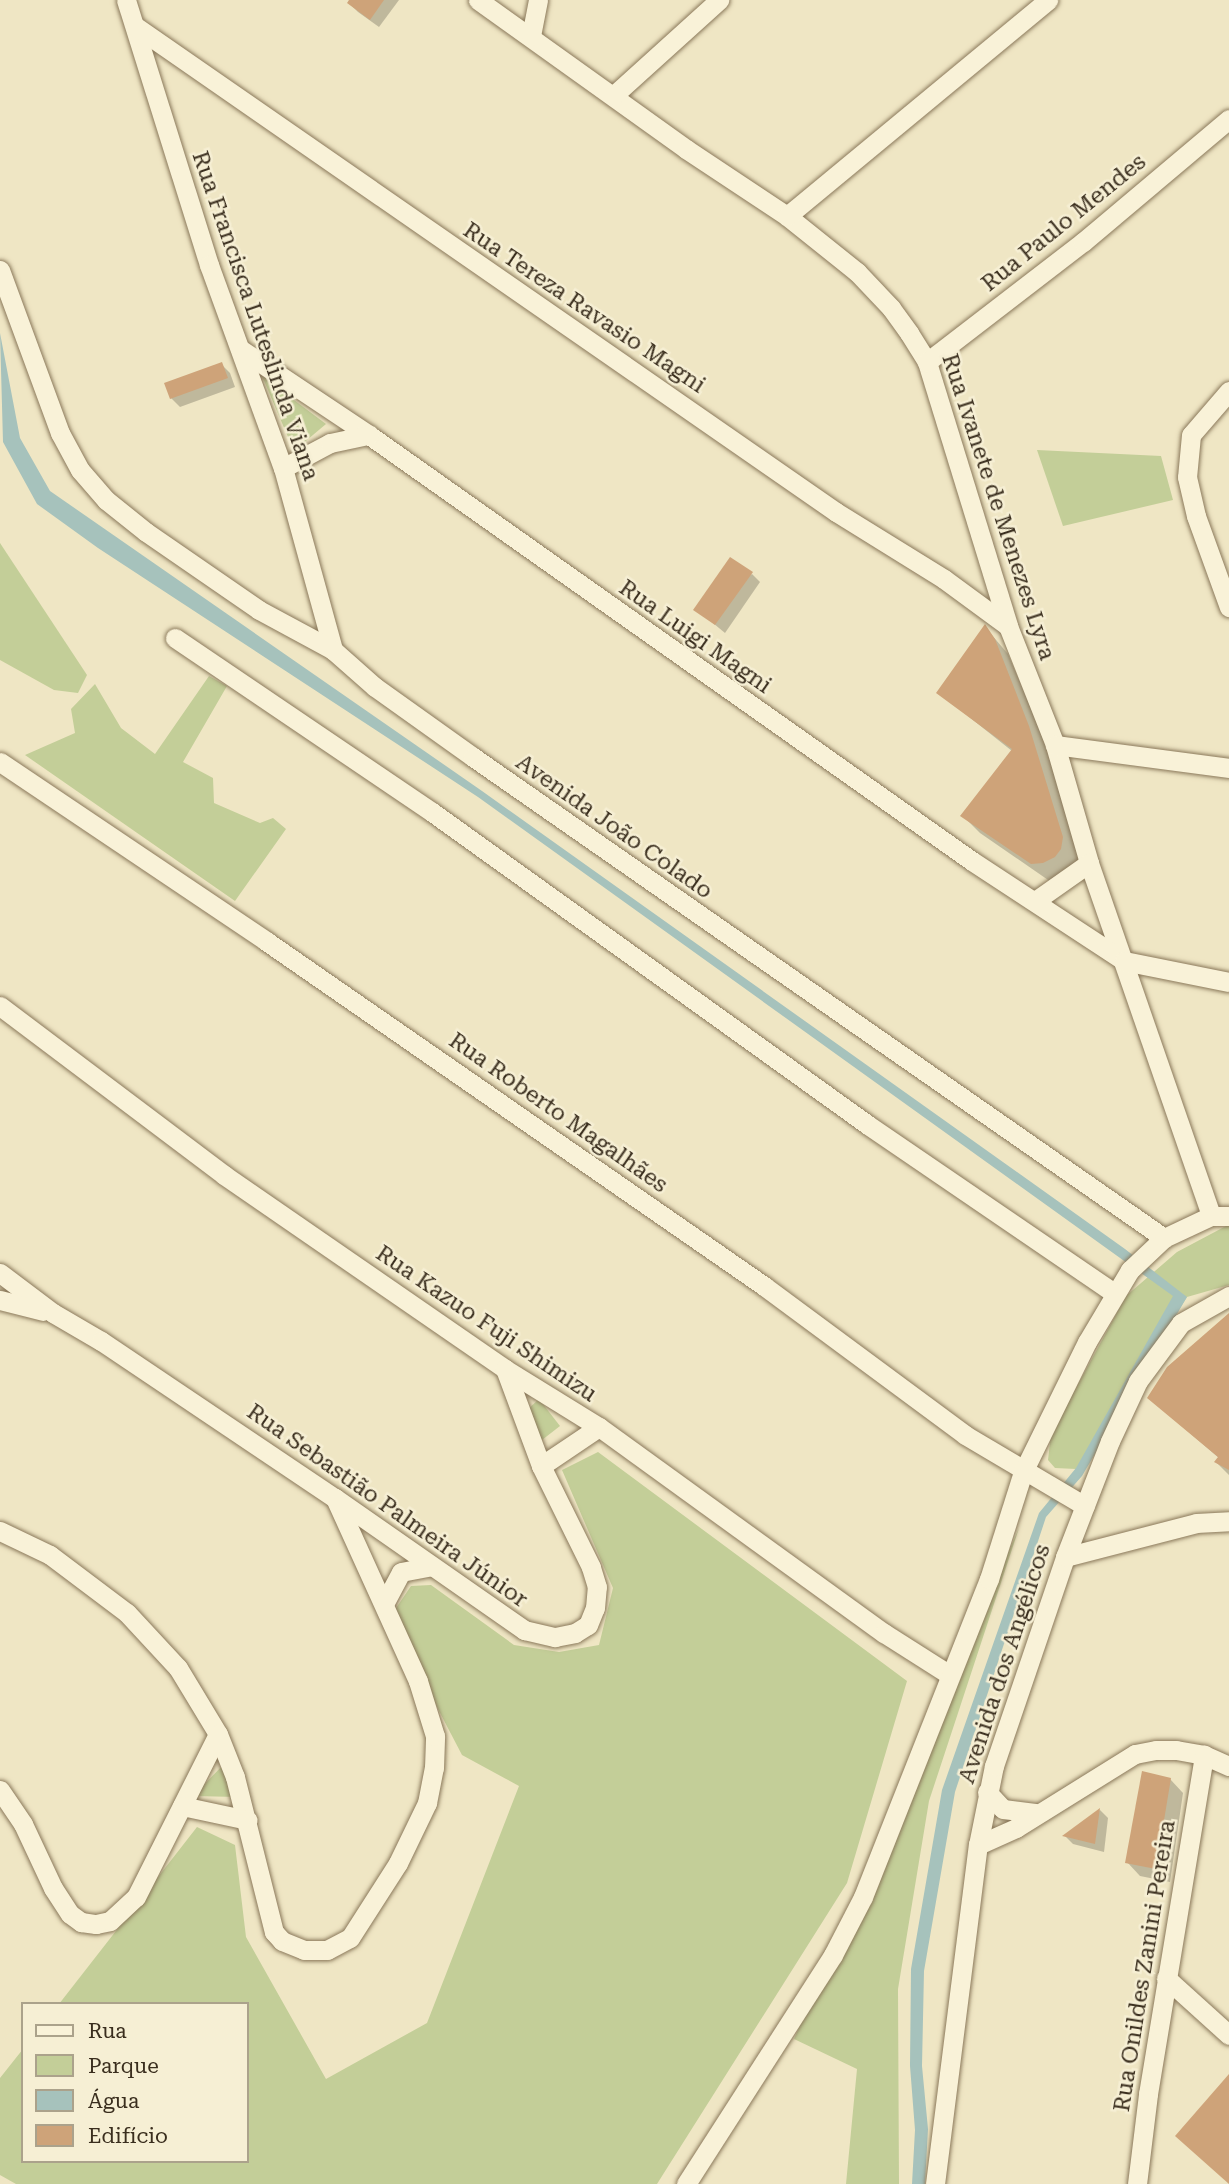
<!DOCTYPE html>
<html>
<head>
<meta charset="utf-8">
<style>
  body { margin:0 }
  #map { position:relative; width:1229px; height:2184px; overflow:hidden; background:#efe6c4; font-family:"Roboto Serif",serif }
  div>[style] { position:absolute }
  .green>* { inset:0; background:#c3ce98 }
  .water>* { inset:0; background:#a6c2bc }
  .shadow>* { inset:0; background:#0003 }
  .building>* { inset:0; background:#cea379 }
  .roads { filter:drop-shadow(0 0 2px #8a785a) drop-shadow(0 0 2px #8a785a) }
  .minor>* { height:19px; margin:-9.5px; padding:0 9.5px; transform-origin:9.5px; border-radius:9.5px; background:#f9f2d8 }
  span { translate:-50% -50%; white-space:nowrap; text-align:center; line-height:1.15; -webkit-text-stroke:5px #f6efd4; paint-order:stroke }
  .street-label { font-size:23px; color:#3a2e1e }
  .legend { position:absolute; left:21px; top:2002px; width:228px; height:161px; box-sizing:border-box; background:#f6efd4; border:2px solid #aba28b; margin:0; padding:9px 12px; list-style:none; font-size:21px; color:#3a2e1e }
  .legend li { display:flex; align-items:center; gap:14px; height:35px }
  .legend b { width:35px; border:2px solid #aba28b }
</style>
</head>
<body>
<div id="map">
  <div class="green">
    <i style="clip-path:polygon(262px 376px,326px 424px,294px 451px)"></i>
    <i style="clip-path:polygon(1037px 450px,1161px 456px,1173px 500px,1063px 526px)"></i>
    <i style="clip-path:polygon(0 543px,87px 675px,78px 693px,54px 690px,0 660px)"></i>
    <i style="clip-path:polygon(209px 676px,227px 686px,183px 762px,213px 778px,214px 803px,260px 823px,273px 818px,286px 829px,235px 901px,25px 755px,75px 733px,71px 709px,95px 684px,121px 728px,155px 754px)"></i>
    <i style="clip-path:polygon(1226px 1226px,1229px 1226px,1229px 1285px,1187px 1297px,1076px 1469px,1055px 1468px,1048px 1460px,1051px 1434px,1126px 1296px,1177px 1252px)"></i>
    <i style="clip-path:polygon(539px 1399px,560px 1426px,542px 1440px,527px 1410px)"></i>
    <i style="clip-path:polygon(598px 1452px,907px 1681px,847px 1883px,657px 2184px,16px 2184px,0 2175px,0 2078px,23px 2049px,23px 2161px,247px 2161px,247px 2004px,59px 2004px,197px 1827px,235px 1845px,246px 1937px,326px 2079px,427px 2023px,519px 1786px,462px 1755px,390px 1617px,411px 1586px,431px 1585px,514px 1645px,559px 1652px,599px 1645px,613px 1588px,562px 1470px)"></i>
    <i style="clip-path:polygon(1019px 1528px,929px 1801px,898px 1989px,899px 2184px,846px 2184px,857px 2069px,794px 2039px)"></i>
    <i style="clip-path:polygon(226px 1762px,238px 1797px,193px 1796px)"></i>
  </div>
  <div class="water">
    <i style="clip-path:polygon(0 333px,20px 438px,50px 491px,482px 791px,1125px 1249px,1187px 1297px,1082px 1476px,1046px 1517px,955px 1792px,924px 1971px,922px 2066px,928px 2129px,925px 2184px,912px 2184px,915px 2130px,910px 2066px,911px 1969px,942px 1790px,1039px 1513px,1076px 1468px,1173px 1296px,478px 797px,98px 548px,37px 504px,3px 442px)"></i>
  </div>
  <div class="shadow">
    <i style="clip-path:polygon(351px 0,399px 0,379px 27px,358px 12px,349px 3px)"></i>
    <i style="clip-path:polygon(221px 364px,230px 373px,235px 387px,180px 407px,171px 398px)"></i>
    <i style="clip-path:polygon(752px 574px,760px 582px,725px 633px,696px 609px)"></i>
    <i style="clip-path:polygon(985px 627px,1008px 654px,1047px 746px,1080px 856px,1079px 867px,1051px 882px,980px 833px,962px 815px,1012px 751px,939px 693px)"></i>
    <i style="clip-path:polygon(1229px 1315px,1229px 1475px,1216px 1462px,1219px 1458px,1149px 1398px)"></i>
    <i style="clip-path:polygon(1170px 1779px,1183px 1793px,1170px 1882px,1140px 1876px,1127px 1862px)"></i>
    <i style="clip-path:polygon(1100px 1810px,1108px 1818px,1104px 1852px,1073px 1844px,1065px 1836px)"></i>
  </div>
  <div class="building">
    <i style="clip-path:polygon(349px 0,384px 0,370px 20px,347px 3px)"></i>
    <i style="clip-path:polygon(222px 362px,228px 378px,170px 399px,164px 383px)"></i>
    <i style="clip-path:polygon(730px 557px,753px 572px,715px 625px,693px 610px)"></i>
    <i style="clip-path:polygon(985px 624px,995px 639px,1029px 726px,1063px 837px,1061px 849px,1055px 857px,1043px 863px,1031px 864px,960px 816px,1012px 749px,936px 693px)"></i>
    <i style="clip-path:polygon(1229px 1313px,1229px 1470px,1214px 1462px,1218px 1457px,1147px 1398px,1167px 1367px)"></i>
    <i style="clip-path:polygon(1142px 1771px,1171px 1778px,1156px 1869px,1125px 1863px)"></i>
    <i style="clip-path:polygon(1100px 1808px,1095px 1844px,1062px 1836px)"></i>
    <i style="clip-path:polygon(1229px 2074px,1229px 2184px,1175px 2136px)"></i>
  </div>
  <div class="roads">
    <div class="minor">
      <i style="left:126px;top:0;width:278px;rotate:72.6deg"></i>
      <i style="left:209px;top:265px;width:216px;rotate:70deg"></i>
      <i style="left:283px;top:468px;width:189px;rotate:74.6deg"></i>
      <i style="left:478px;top:0;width:256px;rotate:35.6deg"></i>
      <i style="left:686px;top:149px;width:121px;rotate:33.6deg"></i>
      <i style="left:787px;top:216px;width:90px;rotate:38.7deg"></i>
      <i style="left:857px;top:272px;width:50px;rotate:46.6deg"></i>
      <i style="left:891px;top:308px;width:31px;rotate:54deg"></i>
      <i style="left:909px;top:333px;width:34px;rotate:58deg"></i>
      <i style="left:927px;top:362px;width:276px;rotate:72.9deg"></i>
      <i style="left:1008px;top:626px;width:128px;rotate:68.4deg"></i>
      <i style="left:1055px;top:745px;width:123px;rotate:73.9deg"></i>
      <i style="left:1089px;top:863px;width:373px;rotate:70.9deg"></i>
      <i style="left:135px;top:26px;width:853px;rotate:34.73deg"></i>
      <i style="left:836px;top:512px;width:127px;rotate:31.8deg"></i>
      <i style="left:944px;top:579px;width:79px;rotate:36.3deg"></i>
      <i style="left:531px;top:36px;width:37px;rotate:-79deg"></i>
      <i style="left:614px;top:95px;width:142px;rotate:-42.1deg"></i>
      <i style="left:787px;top:216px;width:339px;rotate:-39.6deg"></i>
      <i style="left:0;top:270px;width:174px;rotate:69.8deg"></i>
      <i style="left:60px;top:433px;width:42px;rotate:61.6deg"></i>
      <i style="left:80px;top:470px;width:40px;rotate:49deg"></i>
      <i style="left:106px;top:500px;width:51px;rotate:38.7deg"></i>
      <i style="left:146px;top:532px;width:137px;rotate:34.6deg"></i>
      <i style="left:259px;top:610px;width:84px;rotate:28.4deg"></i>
      <i style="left:333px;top:650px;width:56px;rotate:41.4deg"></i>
      <i style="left:375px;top:687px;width:120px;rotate:35.5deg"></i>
      <i style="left:473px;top:757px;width:842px;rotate:34.84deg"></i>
      <i style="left:240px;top:349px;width:155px;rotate:33.7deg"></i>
      <i style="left:369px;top:435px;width:738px;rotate:35.24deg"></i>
      <i style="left:972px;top:861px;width:182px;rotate:33.3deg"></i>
      <i style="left:1124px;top:961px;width:107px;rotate:11.3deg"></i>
      <i style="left:927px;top:362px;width:197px;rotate:-37.6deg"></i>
      <i style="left:1083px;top:242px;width:191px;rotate:-40.1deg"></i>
      <i style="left:1229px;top:391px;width:58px;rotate:130.8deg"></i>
      <i style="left:1191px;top:435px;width:42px;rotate:95.4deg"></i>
      <i style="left:1187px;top:477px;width:40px;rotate:77deg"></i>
      <i style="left:1196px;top:516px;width:97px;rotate:70.1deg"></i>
      <i style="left:283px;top:468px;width:53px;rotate:-28deg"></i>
      <i style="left:330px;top:443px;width:40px;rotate:-12deg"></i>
      <i style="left:175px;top:638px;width:310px;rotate:34.1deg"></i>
      <i style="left:432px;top:812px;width:537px;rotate:35.67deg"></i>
      <i style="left:868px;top:1125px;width:298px;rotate:34.3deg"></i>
      <i style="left:1055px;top:745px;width:176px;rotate:7.5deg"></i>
      <i style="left:0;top:762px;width:321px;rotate:33.9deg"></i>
      <i style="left:266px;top:941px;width:606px;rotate:34.71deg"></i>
      <i style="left:764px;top:1286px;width:250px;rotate:36.5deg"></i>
      <i style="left:965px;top:1435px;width:139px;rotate:30.6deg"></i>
      <i style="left:1035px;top:901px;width:66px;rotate:-35.1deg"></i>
      <i style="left:0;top:1006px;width:281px;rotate:37deg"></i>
      <i style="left:224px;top:1175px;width:341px;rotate:34.6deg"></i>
      <i style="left:505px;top:1369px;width:110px;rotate:31.7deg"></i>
      <i style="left:599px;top:1427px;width:352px;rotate:35.9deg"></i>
      <i style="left:884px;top:1633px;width:78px;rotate:32.5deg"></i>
      <i style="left:0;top:1273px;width:66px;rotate:37deg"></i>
      <i style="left:53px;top:1313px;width:56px;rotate:30.3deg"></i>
      <i style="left:101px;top:1341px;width:282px;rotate:33.9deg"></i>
      <i style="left:335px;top:1498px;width:231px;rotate:34.9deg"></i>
      <i style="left:524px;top:1630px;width:32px;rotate:13deg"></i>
      <i style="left:555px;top:1637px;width:20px;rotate:-11deg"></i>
      <i style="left:575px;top:1633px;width:15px;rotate:-32deg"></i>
      <i style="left:588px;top:1625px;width:18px;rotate:-68deg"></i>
      <i style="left:595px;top:1608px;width:21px;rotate:-85deg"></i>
      <i style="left:597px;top:1587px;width:21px;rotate:-107deg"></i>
      <i style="left:591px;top:1567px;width:113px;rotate:-116.3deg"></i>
      <i style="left:541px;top:1466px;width:70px;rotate:-33.9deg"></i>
      <i style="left:0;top:1300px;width:44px;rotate:14.3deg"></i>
      <i style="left:505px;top:1369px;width:103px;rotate:69.6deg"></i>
      <i style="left:0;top:1531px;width:55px;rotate:25.6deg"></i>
      <i style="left:50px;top:1555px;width:96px;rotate:37deg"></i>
      <i style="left:127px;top:1613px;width:75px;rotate:47.2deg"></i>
      <i style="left:178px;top:1668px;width:77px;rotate:58.8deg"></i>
      <i style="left:218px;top:1734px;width:46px;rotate:68.4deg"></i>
      <i style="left:235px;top:1777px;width:160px;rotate:75.9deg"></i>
      <i style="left:274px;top:1932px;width:12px;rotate:48deg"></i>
      <i style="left:282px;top:1941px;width:24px;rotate:22deg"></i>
      <i style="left:304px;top:1950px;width:23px"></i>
      <i style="left:327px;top:1950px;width:26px;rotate:-28deg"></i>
      <i style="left:350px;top:1938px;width:89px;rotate:-57.4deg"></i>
      <i style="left:398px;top:1863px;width:67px;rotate:-64.2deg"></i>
      <i style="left:427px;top:1803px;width:36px;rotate:-79deg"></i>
      <i style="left:434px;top:1768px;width:32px;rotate:-88deg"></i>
      <i style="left:435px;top:1736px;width:58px;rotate:-107.2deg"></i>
      <i style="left:418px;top:1681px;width:201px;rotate:-114.4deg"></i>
      <i style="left:1065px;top:1557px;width:135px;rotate:-14.5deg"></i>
      <i style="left:1196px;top:1523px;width:33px;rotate:-3deg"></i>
      <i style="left:384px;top:1604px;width:36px;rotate:-62deg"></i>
      <i style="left:401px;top:1572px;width:31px;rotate:-11deg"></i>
      <i style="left:0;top:1790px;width:41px;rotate:55.9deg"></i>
      <i style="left:23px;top:1824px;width:71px;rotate:64.9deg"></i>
      <i style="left:53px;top:1888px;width:31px;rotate:57deg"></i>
      <i style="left:70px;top:1914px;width:14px;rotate:36deg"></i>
      <i style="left:81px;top:1922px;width:15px;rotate:8deg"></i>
      <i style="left:96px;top:1924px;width:14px;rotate:-12deg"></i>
      <i style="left:110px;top:1921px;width:35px;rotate:-43deg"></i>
      <i style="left:136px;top:1897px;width:182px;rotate:-63.3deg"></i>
      <i style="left:987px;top:1792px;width:23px;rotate:47deg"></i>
      <i style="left:1003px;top:1809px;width:34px;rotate:7deg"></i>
      <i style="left:182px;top:1806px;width:67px;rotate:12deg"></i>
      <i style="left:978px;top:1845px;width:42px;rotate:-24.1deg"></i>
      <i style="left:1016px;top:1828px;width:140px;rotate:-31.9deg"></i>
      <i style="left:1135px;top:1754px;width:21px;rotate:-11deg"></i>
      <i style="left:1156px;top:1750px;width:20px"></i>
      <i style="left:1176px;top:1750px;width:28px;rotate:10deg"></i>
      <i style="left:1204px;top:1755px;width:27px;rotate:24deg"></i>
      <i style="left:1166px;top:1978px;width:85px;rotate:42.1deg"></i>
      <i style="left:686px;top:2184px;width:272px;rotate:-57.3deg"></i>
      <i style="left:833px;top:1955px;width:65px;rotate:-62.7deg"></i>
      <i style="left:863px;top:1897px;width:342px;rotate:-68.4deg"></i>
      <i style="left:989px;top:1579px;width:112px;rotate:-72.4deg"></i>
      <i style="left:1023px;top:1472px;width:145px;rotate:-63.8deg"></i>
      <i style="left:1087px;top:1342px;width:84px;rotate:-59.2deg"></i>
      <i style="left:1130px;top:1270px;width:47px;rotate:-43.3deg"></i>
      <i style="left:1164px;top:1238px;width:52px;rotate:-25.1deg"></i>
      <i style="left:1211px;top:1216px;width:18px"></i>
      <i style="left:935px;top:2184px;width:342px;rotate:-82.8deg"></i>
      <i style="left:978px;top:1845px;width:81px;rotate:-78.6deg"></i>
      <i style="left:994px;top:1766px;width:221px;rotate:-71.2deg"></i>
      <i style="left:1065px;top:1557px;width:124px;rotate:-68.8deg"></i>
      <i style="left:1110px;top:1441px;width:66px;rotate:-65deg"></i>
      <i style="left:1138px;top:1381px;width:72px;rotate:-53.4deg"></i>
      <i style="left:1181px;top:1323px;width:55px;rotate:-29.4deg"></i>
      <i style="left:1137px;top:2184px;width:91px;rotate:-83deg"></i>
      <i style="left:1148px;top:2094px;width:344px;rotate:-80.6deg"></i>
    </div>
  </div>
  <div class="street-label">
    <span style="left:1064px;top:223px;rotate:-39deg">Rua Paulo Mendes</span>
    <span style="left:584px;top:308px;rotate:34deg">Rua Tereza Ravasio Magni</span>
    <span style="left:255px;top:316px;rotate:71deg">Rua Francisca Luteslinda Viana</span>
    <span style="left:998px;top:507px;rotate:72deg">Rua Ivanete de Menezes Lyra</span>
    <span style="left:695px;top:637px;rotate:35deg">Rua Luigi Magni</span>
    <span style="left:614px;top:827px;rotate:35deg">Avenida João Colado</span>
    <span style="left:558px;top:1113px;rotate:35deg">Rua Roberto Magalhães</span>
    <span style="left:486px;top:1324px;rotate:34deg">Rua Kazuo Fuji Shimizu</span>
    <span style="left:387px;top:1506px;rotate:35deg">Rua Sebastião Palmeira Júnior</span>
    <span style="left:1005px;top:1664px;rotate:-72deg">Avenida dos Angélicos</span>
    <span style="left:1145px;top:1966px;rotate:-81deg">Rua Onildes Zanini Pereira</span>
  </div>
  <ul class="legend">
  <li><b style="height:9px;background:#f9f2d8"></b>Rua</li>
  <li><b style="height:19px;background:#c3ce98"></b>Parque</li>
  <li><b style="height:19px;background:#a6c2bc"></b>Água</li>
  <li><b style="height:19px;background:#cea379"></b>Edifício</li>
  </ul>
</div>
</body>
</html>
